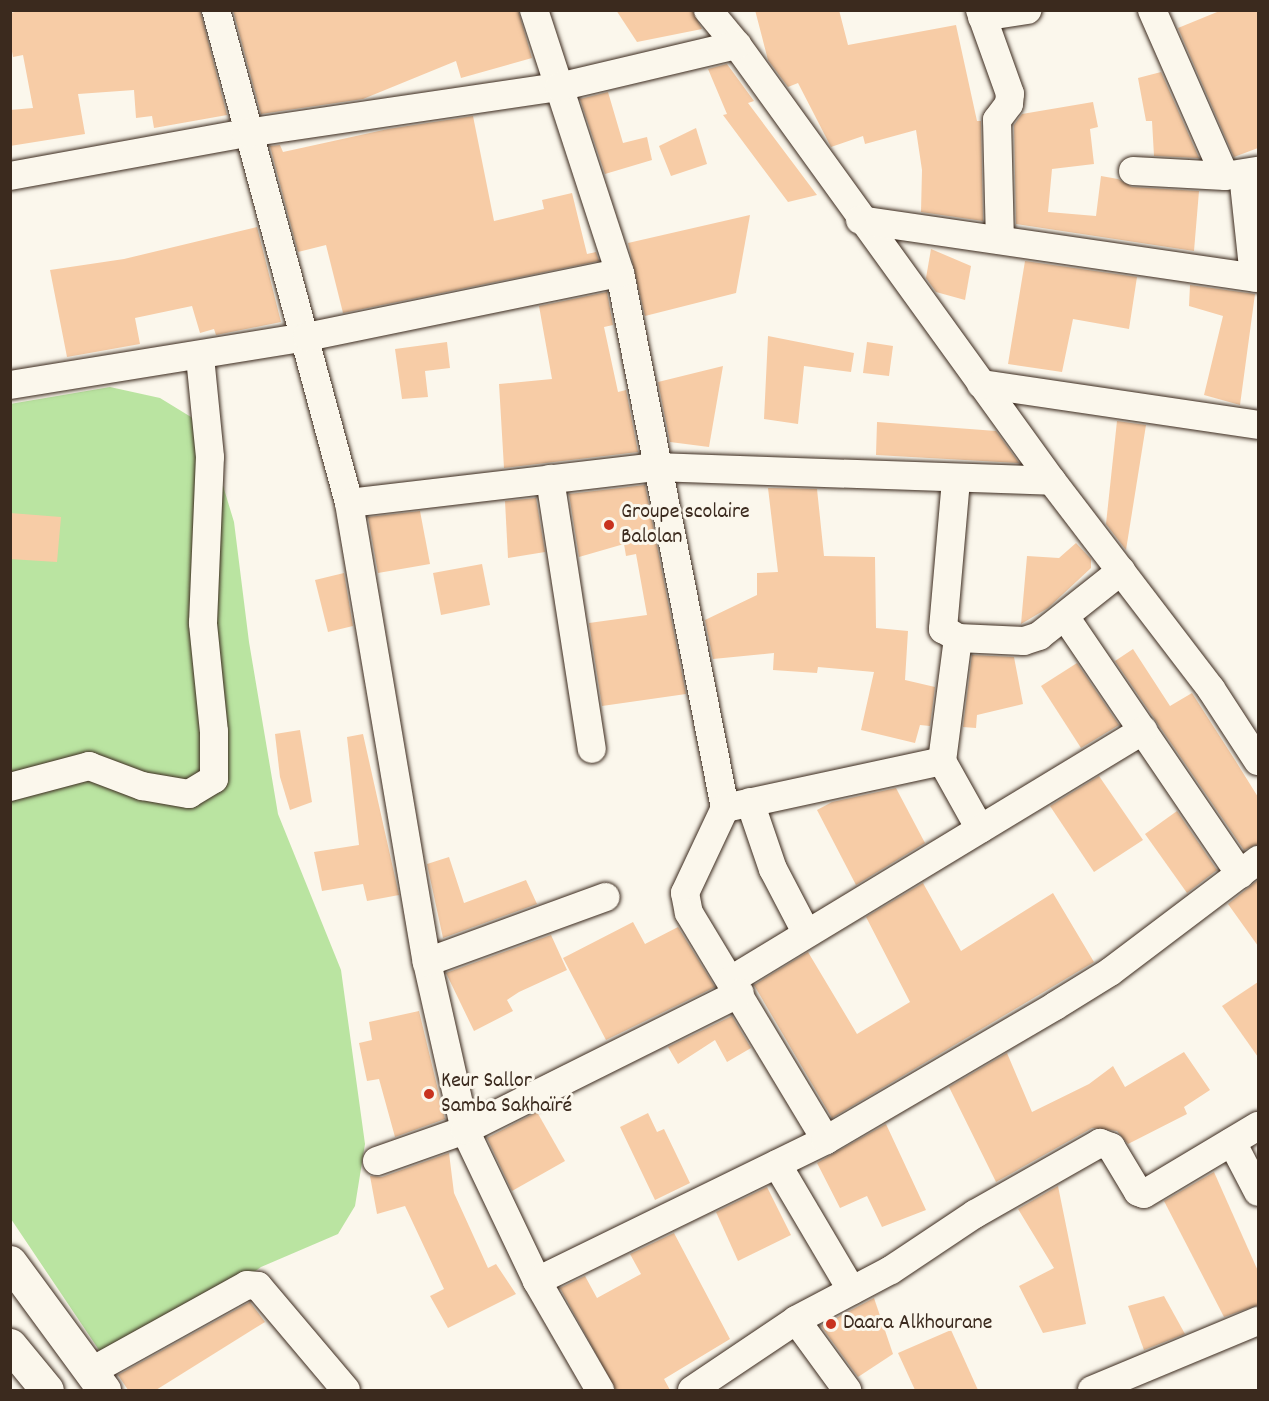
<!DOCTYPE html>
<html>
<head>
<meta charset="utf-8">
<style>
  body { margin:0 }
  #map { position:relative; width:1269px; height:1401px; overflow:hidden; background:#fbf7ec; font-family:Dekko,sans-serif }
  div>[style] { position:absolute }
  .green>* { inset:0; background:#bae4a1 }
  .building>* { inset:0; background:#f7cca6 }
  .roads { filter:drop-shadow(0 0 2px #3b2a1e) drop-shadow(0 0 2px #3b2a1e) }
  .street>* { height:28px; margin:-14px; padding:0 14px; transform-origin:14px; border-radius:14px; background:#fbf7ec }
  .secondary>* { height:33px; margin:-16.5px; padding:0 16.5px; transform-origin:16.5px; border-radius:16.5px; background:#fbf7ec }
  .dots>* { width:16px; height:16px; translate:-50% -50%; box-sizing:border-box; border:3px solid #fbf7ec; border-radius:50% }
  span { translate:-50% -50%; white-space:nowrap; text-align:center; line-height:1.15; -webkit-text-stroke:6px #fbf7ec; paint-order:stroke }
  .poi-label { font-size:22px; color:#3b2a1e }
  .left { translate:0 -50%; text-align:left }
  .frame { position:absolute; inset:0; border:12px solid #3b2a1e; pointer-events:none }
</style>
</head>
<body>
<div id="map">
  <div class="green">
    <i style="clip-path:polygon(110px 387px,160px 398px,191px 417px,211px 446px,234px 522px,249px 642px,278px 814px,341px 970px,365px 1144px,355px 1206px,338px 1234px,261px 1267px,204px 1307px,103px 1356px,11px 1219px,10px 404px)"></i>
  </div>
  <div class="building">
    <i style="clip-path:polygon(25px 10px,200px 10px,227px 115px,154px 128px,152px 116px,136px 118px,134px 90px,78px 94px,85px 134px,10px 146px,10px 110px,33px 108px,23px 55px,13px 57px,10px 41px,10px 13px)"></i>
    <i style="clip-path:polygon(233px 10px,518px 10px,532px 58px,461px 78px,456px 61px,363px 99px,261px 114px)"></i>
    <i style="clip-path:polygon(616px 10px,692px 10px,702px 29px,637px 42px)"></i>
    <i style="clip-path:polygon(755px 10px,839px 10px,848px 45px,956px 25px,977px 121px,981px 121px,983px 221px,921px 212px,922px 170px,916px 130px,865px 144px,863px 136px,831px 147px,798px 83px,788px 87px,768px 60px)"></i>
    <i style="clip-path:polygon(1222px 10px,1258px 10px,1258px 148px,1234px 157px,1178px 28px)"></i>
    <i style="clip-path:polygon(727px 64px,754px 101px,748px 103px,817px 195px,788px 202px,723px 115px,727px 114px,708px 69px)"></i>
    <i style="clip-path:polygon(1161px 72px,1199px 158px,1154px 156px,1152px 121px,1146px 121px,1138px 78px)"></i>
    <i style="clip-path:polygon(608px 92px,623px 143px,647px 137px,652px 160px,605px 174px,580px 99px)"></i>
    <i style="clip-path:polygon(1093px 102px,1098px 127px,1090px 129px,1094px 164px,1052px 169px,1048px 212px,1096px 216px,1101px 176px,1118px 179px,1132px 187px,1199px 191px,1194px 251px,1016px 224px,1014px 125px,1022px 114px)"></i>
    <i style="clip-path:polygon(473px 116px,494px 221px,544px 209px,542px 200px,572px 193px,587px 254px,596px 252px,599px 261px,343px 313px,326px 245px,298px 252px,270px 146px,280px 145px,283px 152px,388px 129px)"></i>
    <i style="clip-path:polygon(696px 128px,707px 164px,671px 176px,659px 146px)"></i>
    <i style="clip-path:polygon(750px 215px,736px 293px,645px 316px,628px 243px)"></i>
    <i style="clip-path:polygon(257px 227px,281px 322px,216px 335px,214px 329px,200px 333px,192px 306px,135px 318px,140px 344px,67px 357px,50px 270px,124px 259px)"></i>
    <i style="clip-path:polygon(931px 249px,971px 266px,965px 300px,936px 292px,926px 278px)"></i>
    <i style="clip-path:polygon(1025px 261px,1137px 277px,1129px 329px,1073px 319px,1062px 372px,1008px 364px)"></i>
    <i style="clip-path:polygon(1190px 285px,1255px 294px,1240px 405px,1204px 395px,1223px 316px,1189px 306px)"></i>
    <i style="clip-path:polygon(607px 292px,613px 325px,604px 327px,618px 392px,626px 390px,638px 452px,504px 468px,499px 384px,552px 379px,539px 306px)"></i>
    <i style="clip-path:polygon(768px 336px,854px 353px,851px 372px,804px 366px,798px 424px,764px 419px)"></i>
    <i style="clip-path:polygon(447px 342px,450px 368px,425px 371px,428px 397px,402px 399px,395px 349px)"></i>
    <i style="clip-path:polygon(867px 342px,893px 346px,889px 376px,863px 373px)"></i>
    <i style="clip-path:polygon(723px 366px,709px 447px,670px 442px,658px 382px)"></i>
    <i style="clip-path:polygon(1117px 421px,1146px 425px,1126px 550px,1106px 524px)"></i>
    <i style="clip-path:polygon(877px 422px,996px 431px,1019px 463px,876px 455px)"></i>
    <i style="clip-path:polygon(645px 485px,686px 694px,602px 706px,589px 623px,647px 615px,636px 554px,626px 556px,624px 544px,579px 557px,569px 494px)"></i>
    <i style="clip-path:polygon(768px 488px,817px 489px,824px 556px,875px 557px,876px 628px,908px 631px,905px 680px,935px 687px,930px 726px,920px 725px,915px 743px,861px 730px,874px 672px,818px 667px,817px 673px,773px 670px,774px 653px,713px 659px,705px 620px,757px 595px,757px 573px,778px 572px)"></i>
    <i style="clip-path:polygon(536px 498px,545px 552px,508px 558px,505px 501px)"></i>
    <i style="clip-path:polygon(420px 511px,430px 564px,378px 573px,368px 517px)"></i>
    <i style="clip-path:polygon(10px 513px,61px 517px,57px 562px,10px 559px)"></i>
    <i style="clip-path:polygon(1076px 543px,1091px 559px,1091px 568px,1048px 608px,1021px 624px,1027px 556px,1059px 558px)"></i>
    <i style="clip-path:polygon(482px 564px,490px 605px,441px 615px,433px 573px)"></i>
    <i style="clip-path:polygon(344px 573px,353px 626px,328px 632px,315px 580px)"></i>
    <i style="clip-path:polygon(1133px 649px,1170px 706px,1192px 693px,1235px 760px,1258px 797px,1258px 844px,1244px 850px,1115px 661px)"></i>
    <i style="clip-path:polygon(972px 655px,1014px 657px,1023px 704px,977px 715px,976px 728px,963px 727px)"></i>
    <i style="clip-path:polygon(1077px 663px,1119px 725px,1081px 748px,1041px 686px)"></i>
    <i style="clip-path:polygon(300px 730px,312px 802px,290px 810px,280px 777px,275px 734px)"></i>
    <i style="clip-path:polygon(363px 734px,399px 895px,367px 901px,363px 884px,322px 891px,314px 852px,359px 845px,347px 737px)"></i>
    <i style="clip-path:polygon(1099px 776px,1143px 840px,1094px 872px,1050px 806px)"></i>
    <i style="clip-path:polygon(896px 788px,925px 843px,856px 885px,817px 810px,832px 802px)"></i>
    <i style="clip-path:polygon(1177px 811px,1217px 870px,1187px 893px,1145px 834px)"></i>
    <i style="clip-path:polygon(449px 857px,464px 903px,526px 880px,537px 904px,443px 938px,427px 864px)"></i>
    <i style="clip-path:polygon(1258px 880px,1258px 946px,1228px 904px)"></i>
    <i style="clip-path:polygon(923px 883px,961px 951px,1053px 893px,1094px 962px,832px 1118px,754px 985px,808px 952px,857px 1034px,910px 1002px,866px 917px)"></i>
    <i style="clip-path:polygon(633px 922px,645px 944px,678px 927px,715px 987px,606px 1040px,563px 958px)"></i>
    <i style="clip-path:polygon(551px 935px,567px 970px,519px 992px,507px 1000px,513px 1011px,474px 1031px,446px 973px)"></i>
    <i style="clip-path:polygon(1258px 982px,1258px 1057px,1222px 1006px)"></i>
    <i style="clip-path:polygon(419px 1011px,445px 1119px,395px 1137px,379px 1079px,367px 1081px,359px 1043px,372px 1040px,369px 1022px)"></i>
    <i style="clip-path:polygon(732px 1016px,751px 1048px,727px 1062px,715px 1040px,678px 1064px,668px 1047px)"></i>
    <i style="clip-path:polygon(1184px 1052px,1210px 1090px,1184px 1107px,1187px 1114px,1128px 1144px,1117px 1131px,1092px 1128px,996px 1182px,949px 1087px,1007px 1053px,1032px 1112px,1089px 1084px,1113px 1066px,1125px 1087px)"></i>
    <i style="clip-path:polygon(537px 1112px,565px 1161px,512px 1191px,487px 1138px)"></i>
    <i style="clip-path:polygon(648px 1113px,657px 1132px,664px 1129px,690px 1183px,655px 1200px,620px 1127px)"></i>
    <i style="clip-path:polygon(886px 1124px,926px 1210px,882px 1227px,867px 1196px,840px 1208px,817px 1163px)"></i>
    <i style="clip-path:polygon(449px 1153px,454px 1193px,488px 1268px,496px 1264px,516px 1294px,448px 1328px,430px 1296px,444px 1289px,405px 1206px,377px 1214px,370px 1176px,382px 1177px)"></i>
    <i style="clip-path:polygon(1214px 1172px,1258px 1271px,1258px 1305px,1224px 1317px,1164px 1201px)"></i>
    <i style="clip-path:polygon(1058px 1186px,1086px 1324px,1043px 1333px,1019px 1286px,1054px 1268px,1018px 1209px)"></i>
    <i style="clip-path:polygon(767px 1187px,791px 1235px,738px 1261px,716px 1212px)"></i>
    <i style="clip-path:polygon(674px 1233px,730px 1339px,664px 1379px,670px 1390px,616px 1390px,560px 1288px,585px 1276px,597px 1298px,641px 1274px,630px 1254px)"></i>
    <i style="clip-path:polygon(1164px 1296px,1185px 1334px,1144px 1350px,1128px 1306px)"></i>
    <i style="clip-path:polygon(874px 1298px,893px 1354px,858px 1377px,821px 1326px)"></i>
    <i style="clip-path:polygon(250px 1302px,265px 1322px,156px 1390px,128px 1390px,118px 1375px)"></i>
    <i style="clip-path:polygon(951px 1330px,978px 1390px,915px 1390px,898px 1353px)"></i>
  </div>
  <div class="roads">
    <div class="street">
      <i style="left:216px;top:10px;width:511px;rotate:74.9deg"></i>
      <i style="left:349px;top:503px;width:466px;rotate:80.4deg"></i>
      <i style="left:427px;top:962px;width:172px;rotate:77.3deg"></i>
      <i style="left:465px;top:1130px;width:167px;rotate:64.5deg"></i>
      <i style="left:537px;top:1281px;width:126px;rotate:60deg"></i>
      <i style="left:534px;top:10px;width:277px;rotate:71.9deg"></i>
      <i style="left:620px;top:273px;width:545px;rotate:78.9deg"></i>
      <i style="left:725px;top:808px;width:222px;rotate:-12.2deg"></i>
      <i style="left:708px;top:10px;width:45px;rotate:50.4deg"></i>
      <i style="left:737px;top:45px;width:538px;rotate:54.15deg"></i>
      <i style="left:1052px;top:481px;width:262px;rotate:52.6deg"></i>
      <i style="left:1211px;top:689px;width:86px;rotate:56.9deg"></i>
      <i style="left:980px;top:10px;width:89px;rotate:70.3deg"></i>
      <i style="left:1010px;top:94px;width:10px;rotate:96deg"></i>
      <i style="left:1009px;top:104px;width:20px;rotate:127deg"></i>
      <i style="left:997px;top:120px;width:120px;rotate:88.6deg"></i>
      <i style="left:1152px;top:10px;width:181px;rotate:66.3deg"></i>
      <i style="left:982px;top:17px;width:46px;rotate:-8.8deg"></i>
      <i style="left:1133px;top:171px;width:92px;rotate:3.1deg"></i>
      <i style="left:1225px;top:176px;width:33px;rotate:-9deg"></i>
      <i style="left:1243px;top:174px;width:104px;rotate:83.9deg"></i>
      <i style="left:10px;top:176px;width:240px;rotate:-10.3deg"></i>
      <i style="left:246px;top:133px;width:316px;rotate:-8.4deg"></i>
      <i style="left:559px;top:87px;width:183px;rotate:-13.3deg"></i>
      <i style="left:860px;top:220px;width:402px;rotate:8.3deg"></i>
      <i style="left:981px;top:384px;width:280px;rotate:8.4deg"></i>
      <i style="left:10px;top:385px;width:301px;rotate:-9.2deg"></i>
      <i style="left:307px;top:337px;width:319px;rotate:-11.6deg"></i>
      <i style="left:550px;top:479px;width:273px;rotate:81.2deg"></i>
      <i style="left:956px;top:480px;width:150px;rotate:95deg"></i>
      <i style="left:943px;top:629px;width:17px;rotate:31deg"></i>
      <i style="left:958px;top:638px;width:124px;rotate:97.4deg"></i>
      <i style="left:942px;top:761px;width:78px;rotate:60.8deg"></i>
      <i style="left:349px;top:503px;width:308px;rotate:-6.7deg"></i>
      <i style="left:655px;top:467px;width:397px;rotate:2deg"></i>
      <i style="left:1066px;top:618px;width:310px;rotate:55.8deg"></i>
      <i style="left:958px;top:638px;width:66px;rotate:2.6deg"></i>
      <i style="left:1024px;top:641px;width:16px;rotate:-18deg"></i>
      <i style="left:1039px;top:636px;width:105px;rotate:-38.4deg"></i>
      <i style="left:10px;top:787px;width:82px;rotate:-14.9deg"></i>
      <i style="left:89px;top:766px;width:57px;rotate:20.7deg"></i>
      <i style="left:142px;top:786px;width:48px;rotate:9.7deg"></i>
      <i style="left:189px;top:794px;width:29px;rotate:-31deg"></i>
      <i style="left:214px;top:779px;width:47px;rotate:-90deg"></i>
      <i style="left:214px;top:732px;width:110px;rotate:-95.8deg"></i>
      <i style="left:203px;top:623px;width:166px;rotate:-87.6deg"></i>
      <i style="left:210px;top:457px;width:101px;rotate:-95.7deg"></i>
      <i style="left:750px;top:802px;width:71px;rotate:71.1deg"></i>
      <i style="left:773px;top:869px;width:71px;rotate:62.4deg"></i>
      <i style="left:725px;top:808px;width:94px;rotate:115.2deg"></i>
      <i style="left:685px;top:893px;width:20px;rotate:79deg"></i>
      <i style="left:689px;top:913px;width:265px;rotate:58.9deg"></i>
      <i style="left:427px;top:962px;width:190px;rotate:-20deg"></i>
      <i style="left:731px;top:980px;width:482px;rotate:-31.2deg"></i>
      <i style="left:1232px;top:1142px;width:56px;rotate:62.5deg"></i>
      <i style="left:377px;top:1161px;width:93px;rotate:-19.4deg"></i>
      <i style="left:465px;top:1130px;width:307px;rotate:-26.5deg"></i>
      <i style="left:777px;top:1164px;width:147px;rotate:59.4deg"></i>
      <i style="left:537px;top:1281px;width:322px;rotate:-26deg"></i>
      <i style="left:826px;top:1140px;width:265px;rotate:-30.3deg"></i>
      <i style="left:1055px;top:1006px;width:65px;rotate:-31.7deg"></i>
      <i style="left:1110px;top:972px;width:186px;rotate:-37.1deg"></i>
      <i style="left:796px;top:1320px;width:87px;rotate:53.9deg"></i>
      <i style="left:90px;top:1372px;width:179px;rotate:-29deg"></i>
      <i style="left:247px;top:1285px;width:11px;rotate:5deg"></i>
      <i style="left:258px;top:1286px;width:136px;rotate:49.8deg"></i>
      <i style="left:692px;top:1390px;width:125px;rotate:-33.9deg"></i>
      <i style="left:796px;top:1320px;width:107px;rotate:-27.8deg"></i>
      <i style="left:891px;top:1270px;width:101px;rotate:-33.7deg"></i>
      <i style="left:975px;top:1214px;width:144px;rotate:-29.6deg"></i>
      <i style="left:1100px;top:1143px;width:12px;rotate:20deg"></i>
      <i style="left:1111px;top:1147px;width:52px;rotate:59deg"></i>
      <i style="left:1138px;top:1192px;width:6px;rotate:18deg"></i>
      <i style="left:1144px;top:1194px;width:133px;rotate:-30.8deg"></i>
      <i style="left:1092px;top:1390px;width:180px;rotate:-22.6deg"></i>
    </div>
    <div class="secondary">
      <i style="left:10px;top:1262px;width:159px;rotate:53.7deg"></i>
      <i style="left:10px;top:1345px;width:58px;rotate:50.6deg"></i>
    </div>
  </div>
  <div class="dots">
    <i style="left:609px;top:525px;background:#c8321e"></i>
    <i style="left:429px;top:1094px;background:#c8321e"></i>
    <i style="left:831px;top:1324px;background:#c8321e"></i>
  </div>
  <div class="poi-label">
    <span class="left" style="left:621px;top:525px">Groupe scolaire<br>Balolan</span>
    <span class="left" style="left:441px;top:1094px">Keur Sallor<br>Samba Sakhaïré</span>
    <span class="left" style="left:843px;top:1324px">Daara Alkhourane</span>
  </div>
  <div class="frame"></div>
</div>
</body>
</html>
